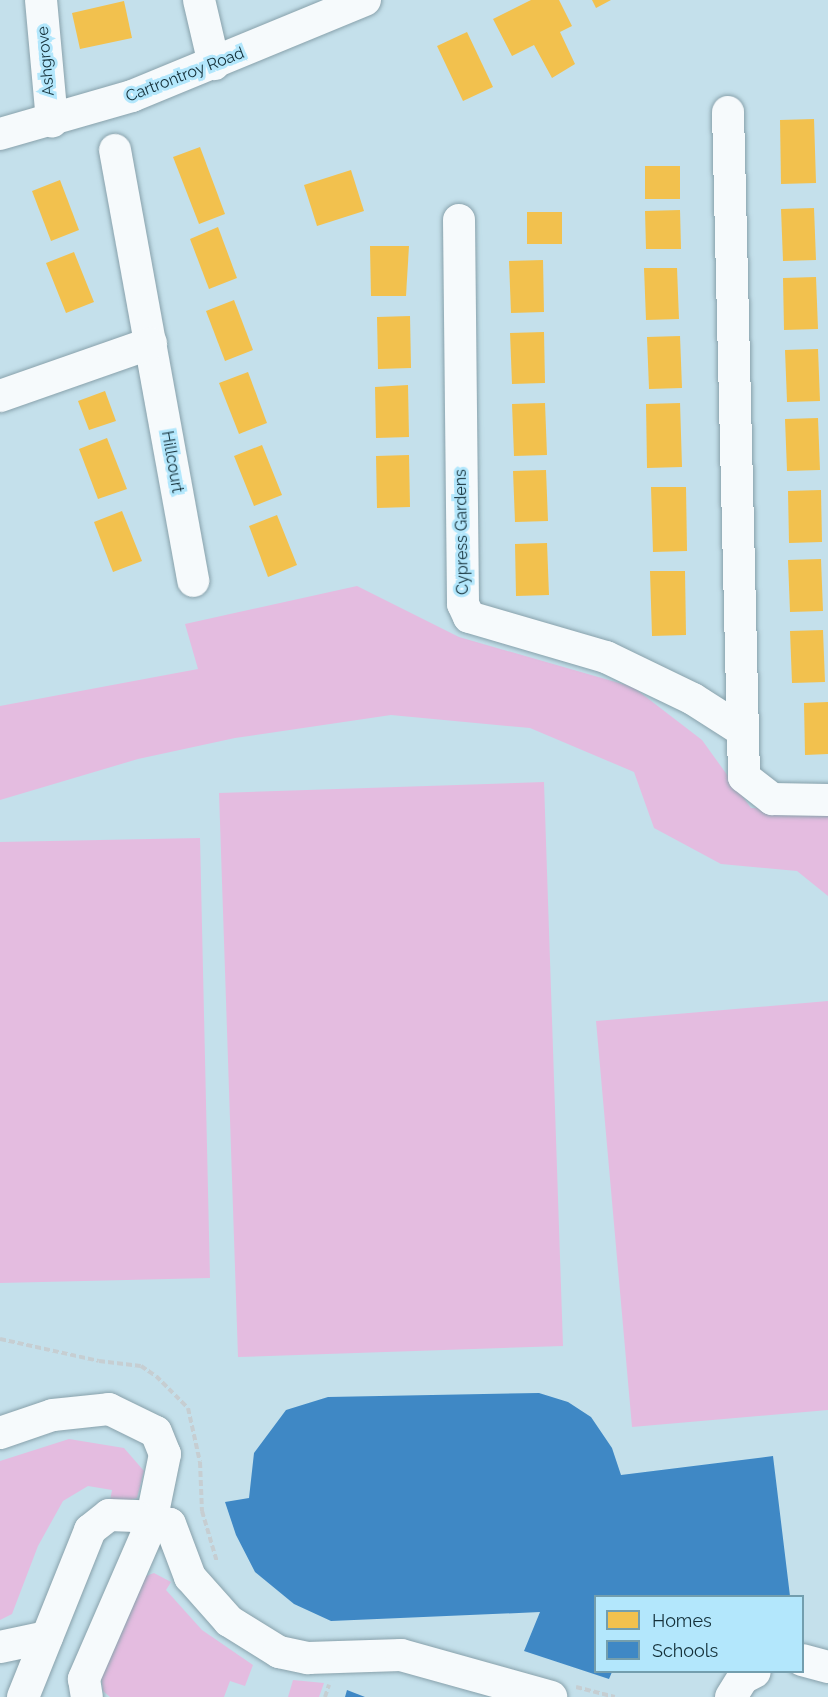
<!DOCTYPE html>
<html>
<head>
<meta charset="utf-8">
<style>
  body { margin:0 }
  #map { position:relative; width:828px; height:1697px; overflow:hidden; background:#c4e0eb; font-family:Raleway,sans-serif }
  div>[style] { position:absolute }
  .green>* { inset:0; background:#e4bce0 }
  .homes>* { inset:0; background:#f2c14e }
  .schools>* { inset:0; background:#3f88c5 }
  .path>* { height:4px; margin-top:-2px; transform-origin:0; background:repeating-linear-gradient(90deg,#c6ced2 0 6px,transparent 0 9px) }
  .roads { filter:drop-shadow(0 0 2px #88a1ab) drop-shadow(0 0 2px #88a1ab) }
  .minor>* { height:32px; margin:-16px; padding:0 16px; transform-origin:16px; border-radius:16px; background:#f6fafc }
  span { translate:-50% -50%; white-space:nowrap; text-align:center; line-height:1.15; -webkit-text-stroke:6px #b3e7fc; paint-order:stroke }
  .street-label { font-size:16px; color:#143039 }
  .legend { position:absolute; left:594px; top:1595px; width:210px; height:78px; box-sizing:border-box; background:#b3e7fc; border:2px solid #739eae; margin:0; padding:8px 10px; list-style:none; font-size:18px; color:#143039 }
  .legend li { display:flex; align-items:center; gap:12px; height:30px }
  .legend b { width:30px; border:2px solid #739eae }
</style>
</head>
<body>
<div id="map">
  <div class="green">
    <i style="clip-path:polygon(357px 586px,459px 637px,633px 687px,702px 740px,751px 808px,828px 810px,828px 896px,797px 871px,721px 864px,654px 828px,634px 772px,530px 728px,391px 715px,235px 738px,138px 759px,0 800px,0 706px,198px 669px,185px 624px)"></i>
    <i style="clip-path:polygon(544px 782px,563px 1346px,238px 1357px,219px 793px)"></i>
    <i style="clip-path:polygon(200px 838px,210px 1278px,0 1283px,0 842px)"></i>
    <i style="clip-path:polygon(828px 1001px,828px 1410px,632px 1427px,596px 1021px)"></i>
    <i style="clip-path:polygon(69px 1439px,124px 1448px,144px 1471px,137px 1498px,109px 1507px,112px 1490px,88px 1486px,63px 1501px,38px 1546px,12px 1614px,0 1620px,0 1461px)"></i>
    <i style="clip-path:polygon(154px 1573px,171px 1582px,166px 1590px,202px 1630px,253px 1665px,245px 1686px,230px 1681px,224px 1697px,110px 1697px,103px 1691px,101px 1675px,141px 1578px)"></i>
    <i style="clip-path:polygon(293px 1680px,324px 1683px,319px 1697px,288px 1697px)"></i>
  </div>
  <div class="homes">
    <i style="clip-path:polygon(531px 0,559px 0,572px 26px,560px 32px,575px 64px,552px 78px,534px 45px,512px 56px,493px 19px)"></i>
    <i style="clip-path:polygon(592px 0,611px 0,596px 8px)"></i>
    <i style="clip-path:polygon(124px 1px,132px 38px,80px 49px,72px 13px)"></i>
    <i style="clip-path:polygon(467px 32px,493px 87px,463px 101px,437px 46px)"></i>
    <i style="clip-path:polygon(814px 119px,816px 183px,781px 184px,780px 120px)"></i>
    <i style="clip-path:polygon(200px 147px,225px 214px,199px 224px,173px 157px)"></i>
    <i style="clip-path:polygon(645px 166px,680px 166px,680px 199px,645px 199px)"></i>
    <i style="clip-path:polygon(351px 170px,364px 211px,317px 226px,304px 185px)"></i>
    <i style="clip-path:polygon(60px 180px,79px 230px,51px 241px,32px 191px)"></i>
    <i style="clip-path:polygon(814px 208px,816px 260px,783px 261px,781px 209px)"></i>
    <i style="clip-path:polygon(680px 210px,681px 249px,646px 249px,645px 211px)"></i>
    <i style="clip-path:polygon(527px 212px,562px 212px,562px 244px,527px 244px)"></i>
    <i style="clip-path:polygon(218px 227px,237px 278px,209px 289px,190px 239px)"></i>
    <i style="clip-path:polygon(370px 246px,409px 246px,406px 296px,371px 296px)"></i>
    <i style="clip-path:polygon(74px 252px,94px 302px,66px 313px,46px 263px)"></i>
    <i style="clip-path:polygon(543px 260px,544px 312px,511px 313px,509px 261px)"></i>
    <i style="clip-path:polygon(644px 268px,677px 268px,679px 319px,646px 320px)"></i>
    <i style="clip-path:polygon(816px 277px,818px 329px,784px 330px,783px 278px)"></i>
    <i style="clip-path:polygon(234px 300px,253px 350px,225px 361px,206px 311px)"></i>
    <i style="clip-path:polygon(410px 316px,411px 368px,378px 369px,377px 317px)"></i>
    <i style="clip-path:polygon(544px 332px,545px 383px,512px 384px,510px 333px)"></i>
    <i style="clip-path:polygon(680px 336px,682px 388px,649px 389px,647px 337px)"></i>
    <i style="clip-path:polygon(818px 349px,820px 401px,787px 402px,785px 350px)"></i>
    <i style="clip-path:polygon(248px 372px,267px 423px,239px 434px,219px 383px)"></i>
    <i style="clip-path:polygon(408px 385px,409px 437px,376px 438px,375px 387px)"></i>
    <i style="clip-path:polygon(105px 391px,116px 421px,89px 430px,78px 401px)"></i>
    <i style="clip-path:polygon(545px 403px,547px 455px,514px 456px,512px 404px)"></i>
    <i style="clip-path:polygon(680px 403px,682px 467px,647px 468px,646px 404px)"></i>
    <i style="clip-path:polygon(818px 418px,820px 470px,787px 471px,785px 419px)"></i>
    <i style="clip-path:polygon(107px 438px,127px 489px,98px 499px,79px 449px)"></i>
    <i style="clip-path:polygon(262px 445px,282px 495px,254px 506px,234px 456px)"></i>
    <i style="clip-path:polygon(409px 455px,410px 507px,377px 508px,376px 456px)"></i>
    <i style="clip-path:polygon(546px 470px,548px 521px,515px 522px,513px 471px)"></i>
    <i style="clip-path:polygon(651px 487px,686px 487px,687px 551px,653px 552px)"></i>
    <i style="clip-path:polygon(821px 490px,822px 542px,789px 543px,788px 491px)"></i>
    <i style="clip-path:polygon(122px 511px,142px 561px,113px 572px,94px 522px)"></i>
    <i style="clip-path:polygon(277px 515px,297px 565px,268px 577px,249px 526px)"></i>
    <i style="clip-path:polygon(547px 543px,549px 595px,516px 596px,515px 544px)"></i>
    <i style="clip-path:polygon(821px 559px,823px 611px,790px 612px,788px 560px)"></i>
    <i style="clip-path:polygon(650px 571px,685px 571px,686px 635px,652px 636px)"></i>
    <i style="clip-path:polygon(823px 630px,825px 682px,792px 683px,790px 631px)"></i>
    <i style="clip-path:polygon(828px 702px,828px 754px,805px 755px,804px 703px)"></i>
  </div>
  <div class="schools">
    <i style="clip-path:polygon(539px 1393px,568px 1402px,591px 1417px,612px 1448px,621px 1475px,773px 1456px,790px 1596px,596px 1596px,596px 1672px,612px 1672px,609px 1679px,524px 1651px,540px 1612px,331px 1621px,294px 1604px,255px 1572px,236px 1535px,225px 1502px,249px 1498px,254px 1453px,286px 1410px,328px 1397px)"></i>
    <i style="clip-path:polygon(347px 1690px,365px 1697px,345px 1697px)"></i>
  </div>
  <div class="path">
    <i style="left:0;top:1339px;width:101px;rotate:12.5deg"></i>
    <i style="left:99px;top:1361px;width:42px;rotate:6.8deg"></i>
    <i style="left:141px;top:1366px;width:18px;rotate:34deg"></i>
    <i style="left:156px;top:1376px;width:45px;rotate:45deg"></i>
    <i style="left:188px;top:1408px;width:55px;rotate:77.5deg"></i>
    <i style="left:200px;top:1462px;width:49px;rotate:87.7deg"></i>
    <i style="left:202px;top:1511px;width:53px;rotate:73.6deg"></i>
    <i style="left:576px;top:1687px;width:40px;rotate:14.4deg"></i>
    <i style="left:325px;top:1697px;width:13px;rotate:-72deg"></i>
  </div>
  <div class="roads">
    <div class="minor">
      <i style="left:41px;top:0;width:122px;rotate:84.8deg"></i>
      <i style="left:199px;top:0;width:66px;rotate:76.8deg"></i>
      <i style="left:728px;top:112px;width:665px;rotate:88.62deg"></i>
      <i style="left:744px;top:777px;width:36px;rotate:38deg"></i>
      <i style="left:772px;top:799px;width:56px;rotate:1deg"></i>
      <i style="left:0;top:134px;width:137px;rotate:-16.1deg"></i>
      <i style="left:132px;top:96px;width:252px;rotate:-22.4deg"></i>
      <i style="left:115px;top:150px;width:438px;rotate:79.7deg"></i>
      <i style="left:459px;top:220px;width:384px;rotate:89.4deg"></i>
      <i style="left:463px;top:604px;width:14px;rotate:65deg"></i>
      <i style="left:469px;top:617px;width:143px;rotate:16.3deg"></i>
      <i style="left:606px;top:657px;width:97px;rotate:25.8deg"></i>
      <i style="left:693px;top:699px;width:59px;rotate:32.6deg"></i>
      <i style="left:0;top:396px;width:160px;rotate:-19.3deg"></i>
      <i style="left:0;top:1433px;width:56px;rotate:-18.8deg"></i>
      <i style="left:53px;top:1415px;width:56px;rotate:-6.1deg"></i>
      <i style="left:109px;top:1409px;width:52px;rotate:26.1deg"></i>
      <i style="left:156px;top:1432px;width:24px;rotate:68deg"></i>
      <i style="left:165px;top:1454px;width:75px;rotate:101.6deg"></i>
      <i style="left:150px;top:1527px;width:166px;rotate:113.5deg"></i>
      <i style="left:84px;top:1679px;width:18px;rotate:81deg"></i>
      <i style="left:0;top:1647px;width:48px;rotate:-12deg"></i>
      <i style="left:802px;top:1660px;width:27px;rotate:15deg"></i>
      <i style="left:23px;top:1697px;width:180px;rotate:-68.1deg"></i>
      <i style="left:90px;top:1530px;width:24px;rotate:-38deg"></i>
      <i style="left:109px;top:1515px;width:27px;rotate:2deg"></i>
      <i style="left:136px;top:1516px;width:18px;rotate:38deg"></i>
      <i style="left:150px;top:1527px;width:20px;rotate:-9deg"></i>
      <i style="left:170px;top:1524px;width:57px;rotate:69.3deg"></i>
      <i style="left:190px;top:1577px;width:59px;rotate:48.4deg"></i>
      <i style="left:229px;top:1621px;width:59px;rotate:31.8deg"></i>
      <i style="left:279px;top:1652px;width:30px;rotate:12deg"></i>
      <i style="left:308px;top:1658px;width:93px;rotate:-1.8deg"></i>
      <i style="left:401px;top:1655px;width:156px;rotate:15.6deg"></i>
      <i style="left:731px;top:1697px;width:22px;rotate:-58deg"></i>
      <i style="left:743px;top:1678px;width:13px;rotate:-27deg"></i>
    </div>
  </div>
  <div class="street-label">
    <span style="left:46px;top:61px;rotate:-95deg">Ashgrove</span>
    <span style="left:185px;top:75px;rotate:-21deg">Cartrontroy Road</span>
    <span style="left:172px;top:462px;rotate:80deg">Hillcourt</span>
    <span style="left:462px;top:532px;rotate:-91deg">Cypress Gardens</span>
  </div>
  <ul class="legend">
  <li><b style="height:16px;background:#f2c14e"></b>Homes</li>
  <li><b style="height:16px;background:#3f88c5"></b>Schools</li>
  </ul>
</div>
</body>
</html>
